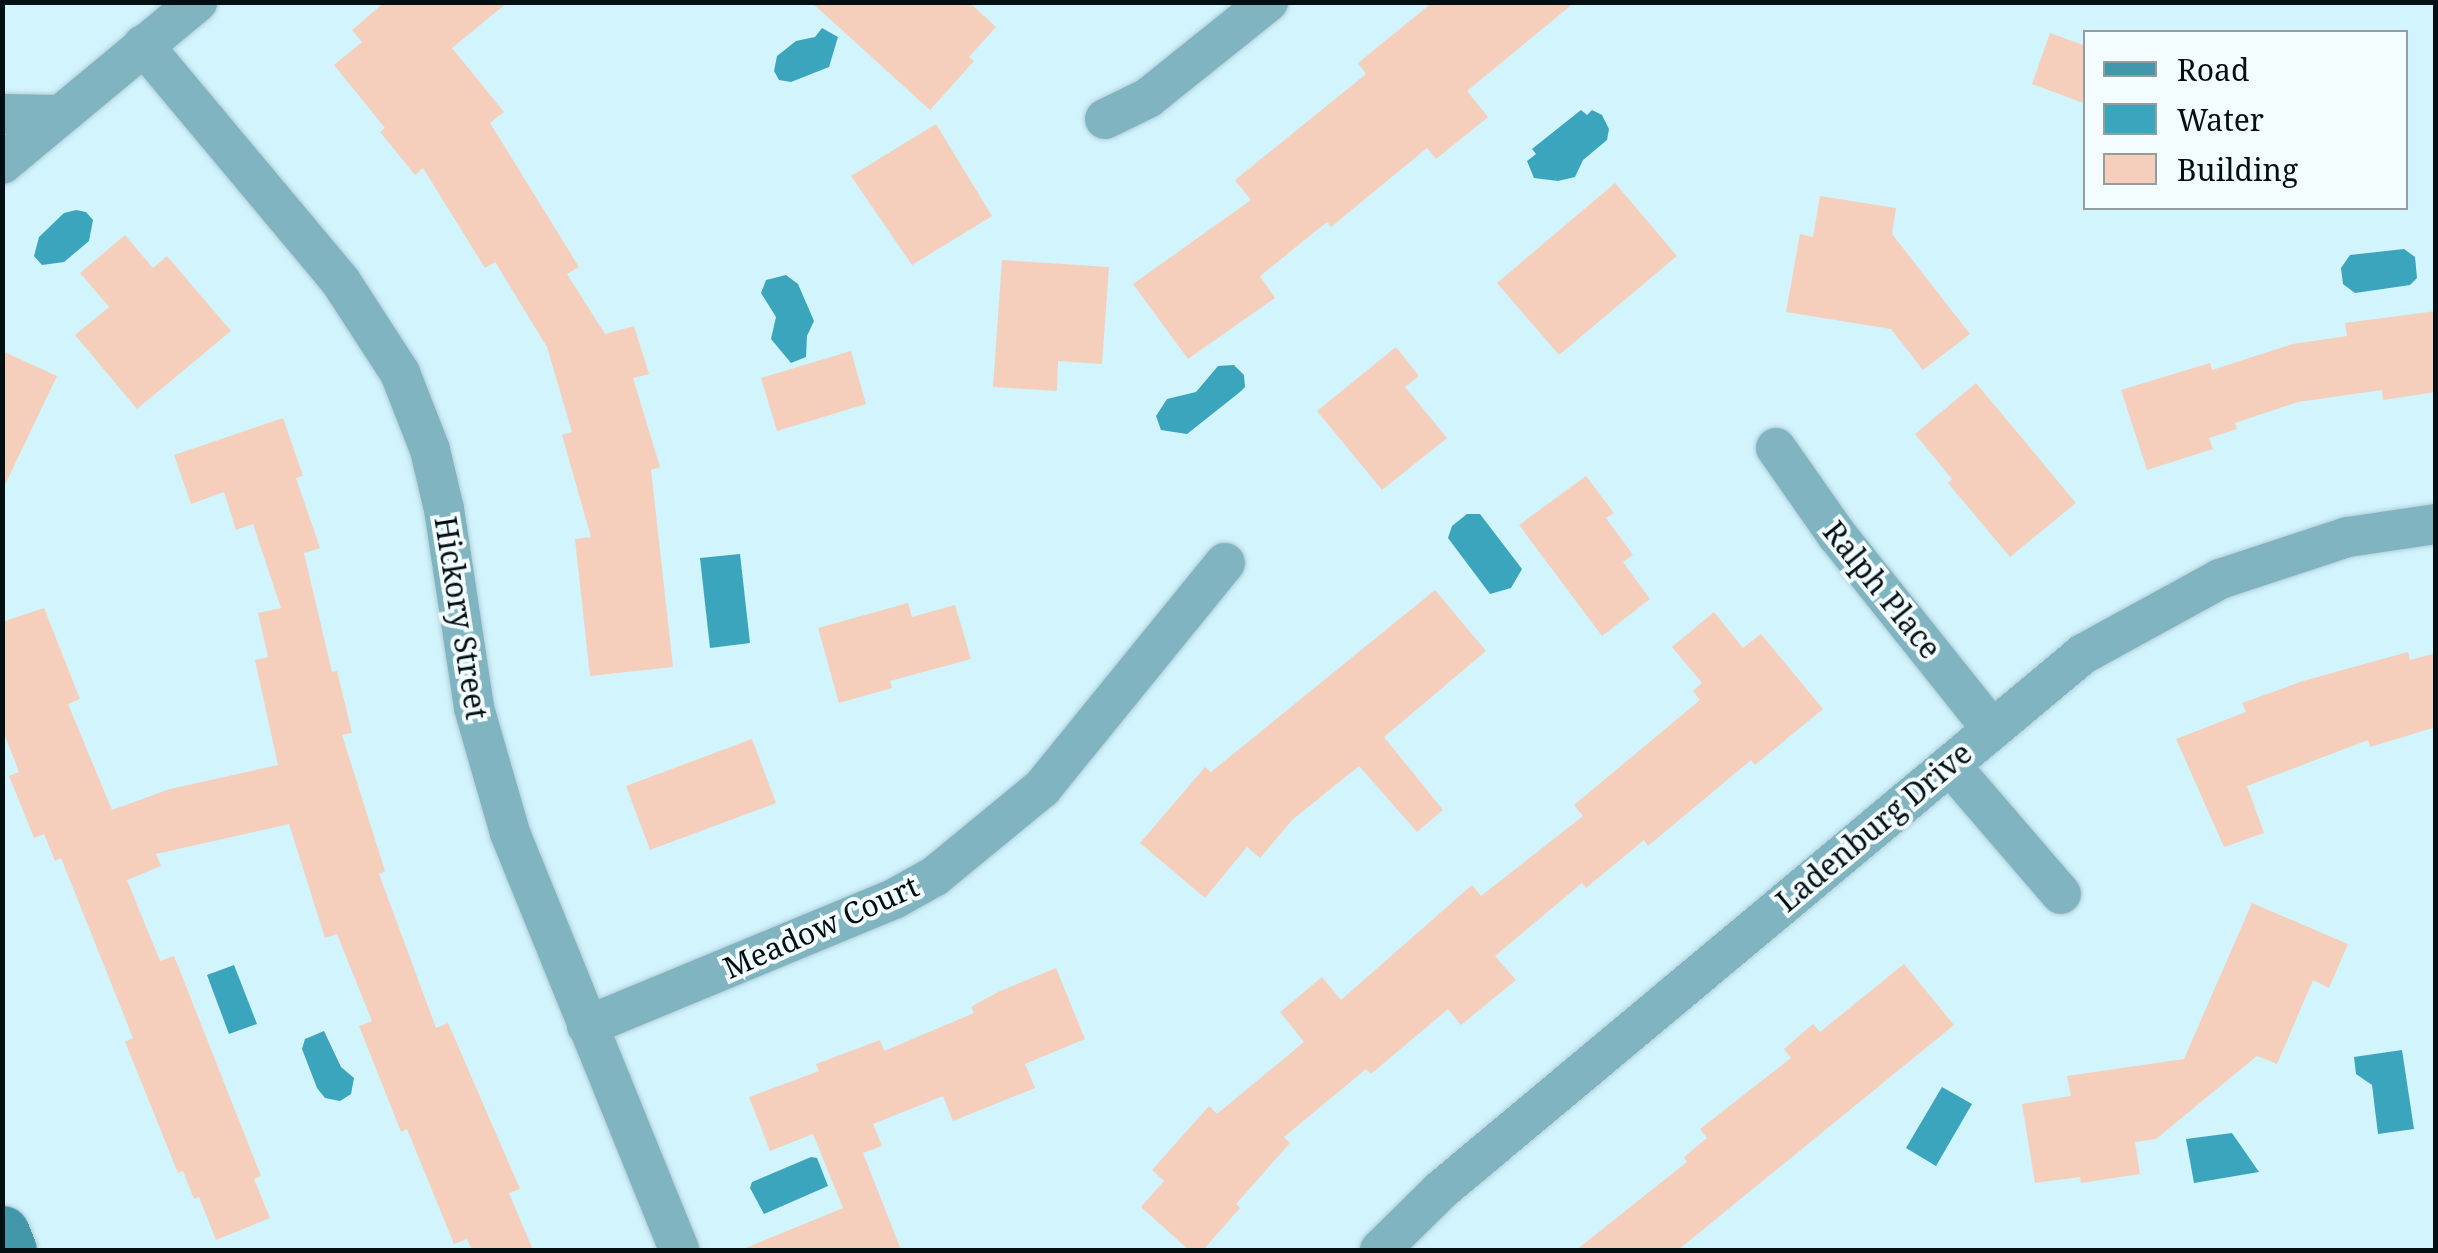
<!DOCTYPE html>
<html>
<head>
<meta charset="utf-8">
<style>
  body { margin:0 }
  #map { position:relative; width:2438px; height:1253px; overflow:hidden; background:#d2f4fd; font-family:"Noto Serif",serif }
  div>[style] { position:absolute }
  .water>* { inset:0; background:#3aa5bd }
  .building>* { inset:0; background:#f5cfbb }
  .roads { filter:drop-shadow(0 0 2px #b1cfd8) drop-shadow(0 0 2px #b1cfd8) }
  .minor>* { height:40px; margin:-20px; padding:0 20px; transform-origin:20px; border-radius:20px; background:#81b4c1 }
  .secondary>* { height:55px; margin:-27.5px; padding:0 27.5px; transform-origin:27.5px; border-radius:27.5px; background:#4397ab }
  span { translate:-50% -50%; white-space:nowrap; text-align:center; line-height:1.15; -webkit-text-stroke:8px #f3fcfe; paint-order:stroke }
  .street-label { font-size:30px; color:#020f13 }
  .frame { position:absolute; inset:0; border:5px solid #020f13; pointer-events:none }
  .legend { position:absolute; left:2083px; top:30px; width:325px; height:180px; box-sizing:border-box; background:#f3fcfe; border:2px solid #939da0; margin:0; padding:12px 18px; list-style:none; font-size:30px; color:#020f13 }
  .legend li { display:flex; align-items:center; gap:20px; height:50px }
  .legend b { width:50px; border:2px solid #939da0 }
</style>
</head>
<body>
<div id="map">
  <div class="water">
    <i style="clip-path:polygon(822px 28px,838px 37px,829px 67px,791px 82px,779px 80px,774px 71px,777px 56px,796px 41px,815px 37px)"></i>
    <i style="clip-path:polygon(1581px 110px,1587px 115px,1592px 110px,1602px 115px,1609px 129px,1607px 140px,1583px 160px,1575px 177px,1558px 181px,1534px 178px,1527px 161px,1536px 154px,1532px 149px)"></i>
    <i style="clip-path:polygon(76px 210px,86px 212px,93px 220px,89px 241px,64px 262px,42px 265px,34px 256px,39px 237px,64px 213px)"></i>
    <i style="clip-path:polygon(2404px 249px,2415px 257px,2417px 278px,2410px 285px,2355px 293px,2343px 284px,2341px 268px,2350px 255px)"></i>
    <i style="clip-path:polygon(786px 275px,798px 284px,814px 321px,807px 336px,806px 357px,791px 363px,771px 339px,776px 317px,761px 293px,766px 280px)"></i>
    <i style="clip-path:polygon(1234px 365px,1244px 375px,1245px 387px,1240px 392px,1187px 434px,1161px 430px,1156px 416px,1167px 399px,1196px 392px,1218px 366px)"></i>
    <i style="clip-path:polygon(1467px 514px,1480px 514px,1522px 569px,1511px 588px,1490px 594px,1448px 538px,1452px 526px)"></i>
    <i style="clip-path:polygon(740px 554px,750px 643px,710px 648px,700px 558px)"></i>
    <i style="clip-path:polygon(234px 965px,257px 1024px,229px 1034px,207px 975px)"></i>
    <i style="clip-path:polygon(324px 1031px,341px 1067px,354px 1078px,351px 1094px,340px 1101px,325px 1098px,317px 1088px,302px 1049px,305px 1039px)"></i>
    <i style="clip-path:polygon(2402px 1050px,2414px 1129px,2378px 1134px,2372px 1085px,2356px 1074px,2354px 1057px)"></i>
    <i style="clip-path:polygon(1942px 1087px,1972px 1104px,1936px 1166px,1906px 1148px)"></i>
    <i style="clip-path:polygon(2232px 1133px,2259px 1172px,2194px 1183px,2186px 1139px)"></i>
    <i style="clip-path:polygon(811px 1157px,817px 1158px,828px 1186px,764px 1214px,750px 1188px,752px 1182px)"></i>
  </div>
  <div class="building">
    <i style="clip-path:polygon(385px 2px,508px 2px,452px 48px,504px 112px,490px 123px,579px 267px,567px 274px,605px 334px,634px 326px,649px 374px,633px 378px,660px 467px,651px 470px,673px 667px,590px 676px,575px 539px,591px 537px,562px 435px,572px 432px,547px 347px,495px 262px,485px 268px,423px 168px,415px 175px,380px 132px,385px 128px,334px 65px,362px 42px,352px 30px)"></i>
    <i style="clip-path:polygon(811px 2px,969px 2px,996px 27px,969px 57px,974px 61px,930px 110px)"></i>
    <i style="clip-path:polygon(1433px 2px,1575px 2px,1467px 91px,1488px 117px,1436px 159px,1427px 148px,1331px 227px,1327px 222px,1260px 276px,1275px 298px,1188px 359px,1133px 284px,1251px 200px,1235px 180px,1366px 74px,1358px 63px)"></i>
    <i style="clip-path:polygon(2050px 33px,2086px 46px,2086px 104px,2032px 84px)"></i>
    <i style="clip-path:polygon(936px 124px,992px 216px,912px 265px,851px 176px)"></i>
    <i style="clip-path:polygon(1615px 183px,1677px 256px,1559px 355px,1497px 283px)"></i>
    <i style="clip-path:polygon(1820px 196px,1896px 208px,1892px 234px,1970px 334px,1923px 370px,1891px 329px,1786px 312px,1800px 234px,1813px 237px)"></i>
    <i style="clip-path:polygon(125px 235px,153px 268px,167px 256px,231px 331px,137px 409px,75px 335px,109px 307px,80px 273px)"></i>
    <i style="clip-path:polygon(1002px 260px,1109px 267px,1102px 364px,1058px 361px,1057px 391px,993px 387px)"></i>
    <i style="clip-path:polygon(2436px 311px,2436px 392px,2383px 400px,2382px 390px,2298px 402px,2235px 423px,2237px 429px,2209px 438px,2213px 449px,2147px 470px,2121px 390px,2210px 363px,2212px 370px,2293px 344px,2347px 336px,2345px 323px)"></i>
    <i style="clip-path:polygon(1396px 347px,1419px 376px,1405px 387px,1447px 438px,1382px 490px,1317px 411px)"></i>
    <i style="clip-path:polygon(2px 351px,57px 376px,2px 491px)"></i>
    <i style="clip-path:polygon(851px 351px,866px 404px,777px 431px,761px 378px)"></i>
    <i style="clip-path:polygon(1976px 383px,2076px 503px,2010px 557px,1948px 483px,1952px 479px,1915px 434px)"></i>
    <i style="clip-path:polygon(283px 418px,303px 476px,296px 478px,320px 548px,304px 553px,332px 672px,337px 671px,352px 733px,342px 735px,385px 871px,379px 874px,436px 1028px,448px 1023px,520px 1189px,509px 1193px,533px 1250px,472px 1250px,467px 1239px,454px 1244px,407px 1129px,401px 1132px,359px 1026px,372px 1021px,337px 934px,325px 938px,289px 824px,156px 854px,161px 866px,127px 880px,160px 961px,174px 956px,261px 1176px,254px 1179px,270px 1218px,216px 1240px,199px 1197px,194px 1199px,183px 1171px,178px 1173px,125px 1042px,133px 1038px,61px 858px,55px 861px,44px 834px,34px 838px,9px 776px,19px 772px,2px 728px,2px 622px,44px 608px,80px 699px,68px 704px,112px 810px,170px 789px,278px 765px,255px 660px,268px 657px,258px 613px,281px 608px,253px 524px,236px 530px,224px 492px,191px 504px,174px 455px)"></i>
    <i style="clip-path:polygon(1586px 476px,1614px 513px,1606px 518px,1633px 555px,1623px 562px,1650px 599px,1602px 636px,1519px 525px)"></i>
    <i style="clip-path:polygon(1435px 590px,1486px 651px,1384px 737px,1443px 810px,1417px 832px,1359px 766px,1292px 820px,1260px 858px,1247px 847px,1205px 898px,1140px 843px,1205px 767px,1211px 772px)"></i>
    <i style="clip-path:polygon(908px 603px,912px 617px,955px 605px,971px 659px,890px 681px,892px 688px,839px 703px,818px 628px)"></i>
    <i style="clip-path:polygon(1714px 612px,1743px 648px,1761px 634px,1823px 709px,1755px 765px,1751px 760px,1648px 846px,1644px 840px,1586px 888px,1582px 883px,1495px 956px,1516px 980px,1461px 1025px,1448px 1009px,1371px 1074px,1366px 1069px,1284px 1137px,1290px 1143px,1236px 1204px,1240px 1208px,1203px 1250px,1189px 1250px,1141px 1207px,1164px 1181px,1152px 1170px,1209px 1106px,1217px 1114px,1304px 1042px,1280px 1012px,1322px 977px,1341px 1000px,1472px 885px,1481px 896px,1583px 816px,1574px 805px,1700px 700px,1693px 691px,1702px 683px,1672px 647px)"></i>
    <i style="clip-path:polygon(2408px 652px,2410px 660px,2436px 653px,2436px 727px,2370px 747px,2368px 740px,2247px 786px,2264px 833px,2224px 847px,2176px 739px,2246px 712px,2242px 703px,2303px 681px)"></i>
    <i style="clip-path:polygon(752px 739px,776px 803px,650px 850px,626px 786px)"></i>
    <i style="clip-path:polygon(2252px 903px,2348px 944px,2329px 988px,2313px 980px,2277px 1064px,2257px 1056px,2156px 1139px,2135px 1142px,2140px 1174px,2081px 1183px,2080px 1177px,2035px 1183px,2022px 1104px,2071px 1096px,2067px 1076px,2184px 1059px)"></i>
    <i style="clip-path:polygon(1904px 964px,1954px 1025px,1678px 1250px,1576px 1250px,1687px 1162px,1684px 1157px,1707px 1138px,1700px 1129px,1791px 1058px,1784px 1049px,1813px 1024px,1820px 1032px)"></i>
    <i style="clip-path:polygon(1056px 968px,1085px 1039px,1025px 1064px,1035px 1088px,953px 1121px,943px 1096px,873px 1124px,882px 1146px,863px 1153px,901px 1250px,741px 1250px,843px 1208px,813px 1134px,770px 1151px,749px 1097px,819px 1071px,816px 1064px,880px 1040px,884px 1051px,974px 1013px,971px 1007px,998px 992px)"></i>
  </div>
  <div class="roads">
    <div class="minor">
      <i style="left:143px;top:45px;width:309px;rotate:50.1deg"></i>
      <i style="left:341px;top:282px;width:108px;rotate:57deg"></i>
      <i style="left:400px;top:373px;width:83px;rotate:68.7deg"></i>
      <i style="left:430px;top:450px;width:61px;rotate:76.7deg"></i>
      <i style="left:444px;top:509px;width:201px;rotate:81.4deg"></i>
      <i style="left:474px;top:708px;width:130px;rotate:73.9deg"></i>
      <i style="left:510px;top:833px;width:450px;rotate:67.9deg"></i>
      <i style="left:2px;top:114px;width:58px;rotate:1deg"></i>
      <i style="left:1105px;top:119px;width:48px;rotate:-26deg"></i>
      <i style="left:1148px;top:98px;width:154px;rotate:-38.7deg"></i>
      <i style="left:2px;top:164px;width:254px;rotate:-39.7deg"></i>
      <i style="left:1776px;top:448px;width:106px;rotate:55deg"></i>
      <i style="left:1837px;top:535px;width:248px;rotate:51.4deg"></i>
      <i style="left:1950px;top:765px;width:170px;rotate:49.3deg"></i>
      <i style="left:587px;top:1026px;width:332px;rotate:-22.5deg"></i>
      <i style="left:894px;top:899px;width:47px;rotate:-29.3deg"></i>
      <i style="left:935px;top:876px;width:139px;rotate:-39.4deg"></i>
      <i style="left:1042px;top:788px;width:290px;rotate:-50.9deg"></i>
      <i style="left:1380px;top:1250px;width:86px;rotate:-44.5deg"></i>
      <i style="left:1441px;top:1190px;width:836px;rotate:-39.86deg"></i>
      <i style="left:2083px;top:654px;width:156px;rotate:-28.7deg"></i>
      <i style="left:2220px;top:579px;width:135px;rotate:-18.2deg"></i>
      <i style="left:2348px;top:537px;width:89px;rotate:-8.4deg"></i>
    </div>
    <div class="secondary">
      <i style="left:2px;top:1233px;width:18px;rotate:68deg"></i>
    </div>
  </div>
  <div class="street-label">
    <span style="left:1882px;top:590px;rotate:51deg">Ralph Place</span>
    <span style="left:461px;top:618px;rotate:81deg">Hickory Street</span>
    <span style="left:1874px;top:827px;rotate:-40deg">Ladenburg Drive</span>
    <span style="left:821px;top:927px;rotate:-24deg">Meadow Court</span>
  </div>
  <div class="frame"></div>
  <ul class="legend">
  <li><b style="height:12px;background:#4397ab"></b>Road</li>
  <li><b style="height:28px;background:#3aa5bd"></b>Water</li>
  <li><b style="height:28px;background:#f5cfbb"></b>Building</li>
  </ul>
</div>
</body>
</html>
